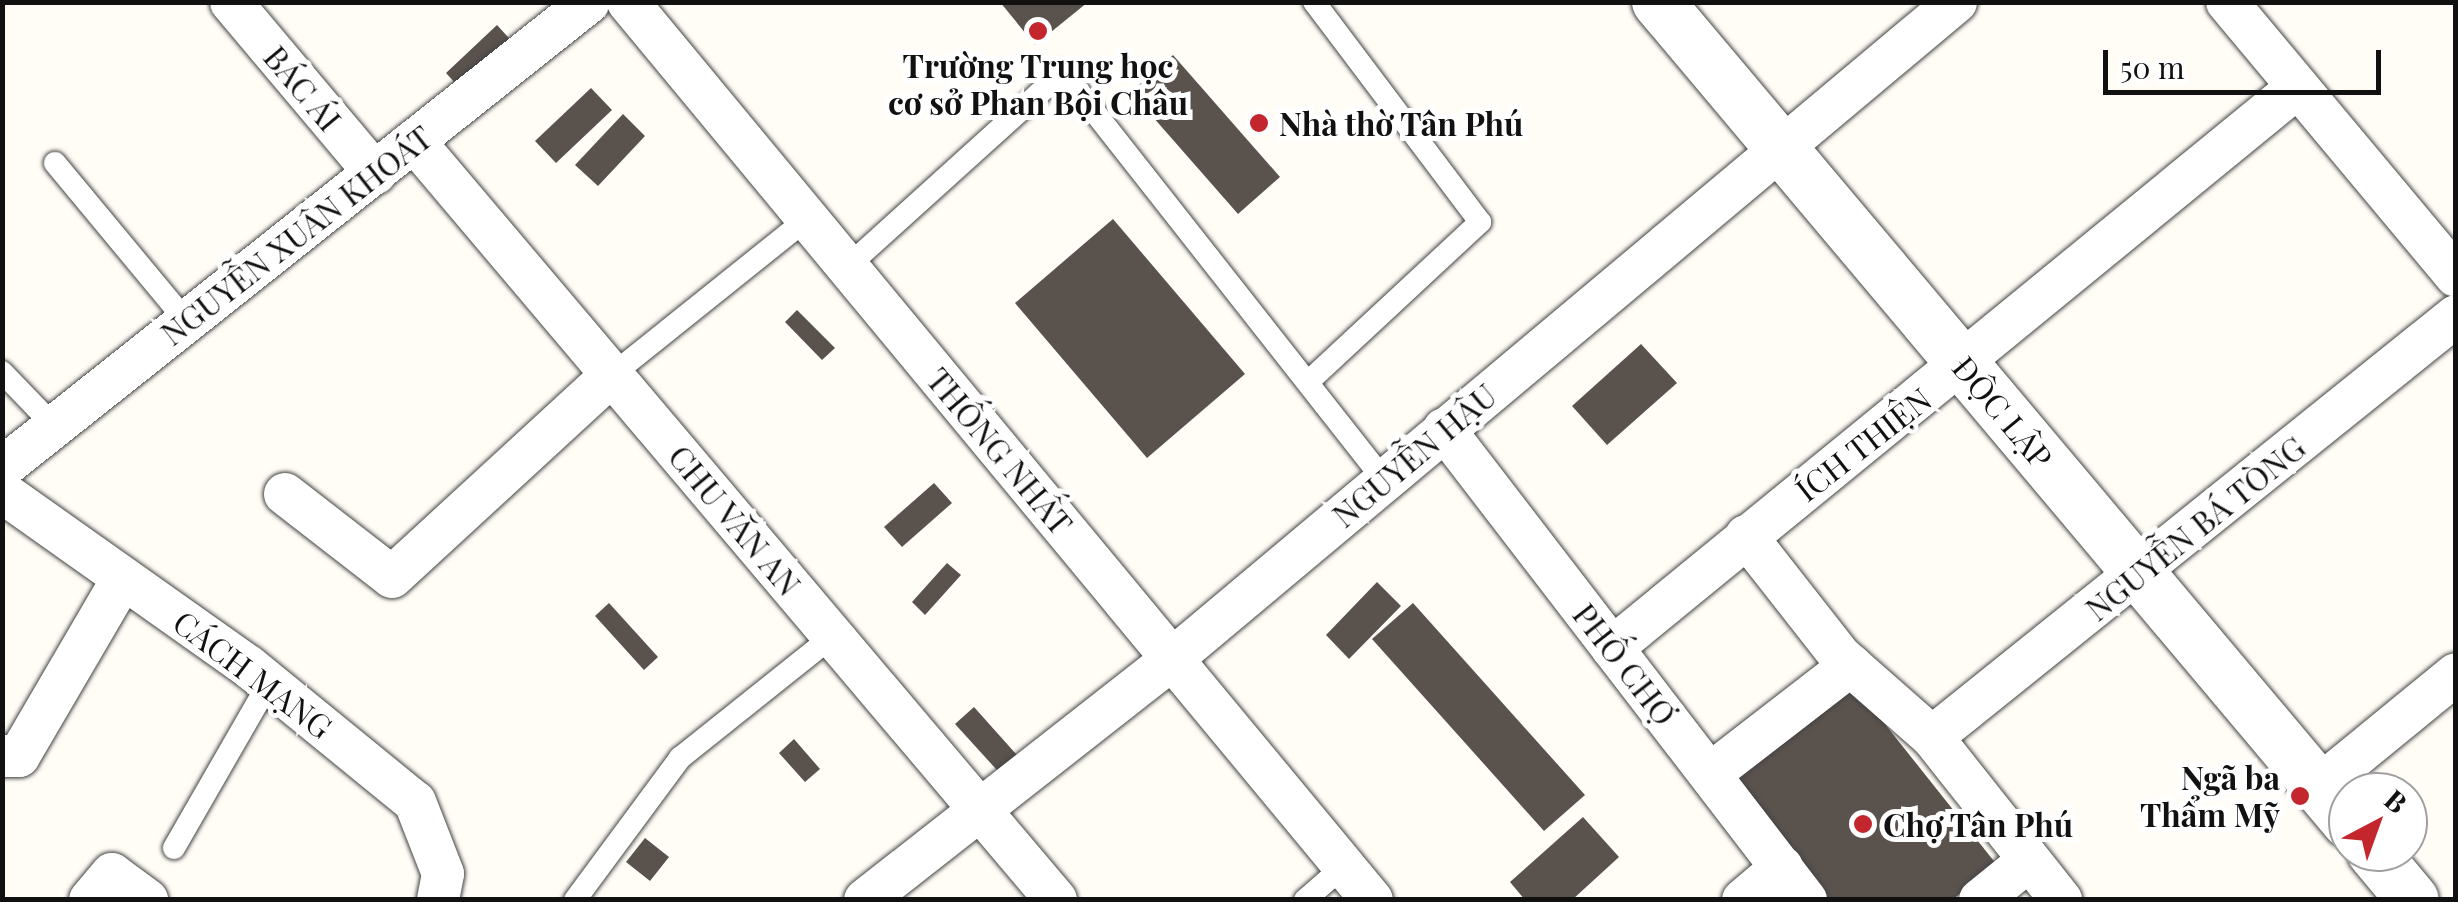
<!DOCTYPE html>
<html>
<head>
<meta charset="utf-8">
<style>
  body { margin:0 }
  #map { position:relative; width:2458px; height:902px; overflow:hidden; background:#fffdf5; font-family:"Playfair Display",serif }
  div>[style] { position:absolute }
  .building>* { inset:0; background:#5a524d }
  .roads { filter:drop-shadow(0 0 2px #444) drop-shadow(0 0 2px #444) }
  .service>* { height:22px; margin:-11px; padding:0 11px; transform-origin:11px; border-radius:11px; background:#fff }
  .minor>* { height:42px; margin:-21px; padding:0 21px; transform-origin:21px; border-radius:21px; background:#fff }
  .tertiary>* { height:52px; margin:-26px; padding:0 26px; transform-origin:26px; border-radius:26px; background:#fff }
  .dots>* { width:28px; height:28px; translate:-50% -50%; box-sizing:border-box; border:5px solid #fff; border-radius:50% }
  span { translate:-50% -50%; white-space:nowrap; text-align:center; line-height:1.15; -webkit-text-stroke:10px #fff; paint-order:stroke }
  .poi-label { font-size:32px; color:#111; font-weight:700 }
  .left { translate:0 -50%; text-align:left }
  .right { translate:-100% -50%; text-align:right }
  .street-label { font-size:32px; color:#111 }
  .frame { position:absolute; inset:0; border:5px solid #111; pointer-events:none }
  .north { position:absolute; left:2328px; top:772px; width:100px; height:100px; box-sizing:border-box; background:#fff; border:2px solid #a0a0a0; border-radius:50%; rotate:41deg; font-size:28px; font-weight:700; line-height:40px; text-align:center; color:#111 }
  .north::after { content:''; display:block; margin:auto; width:35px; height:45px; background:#c4262e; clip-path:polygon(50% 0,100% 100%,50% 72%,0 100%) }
  .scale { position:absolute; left:2103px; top:50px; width:278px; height:45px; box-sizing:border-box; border:5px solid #111; border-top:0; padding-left:12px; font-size:30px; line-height:35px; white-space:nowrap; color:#111; -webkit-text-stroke:8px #fff; paint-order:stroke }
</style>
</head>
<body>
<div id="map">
  <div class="building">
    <i style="clip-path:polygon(1000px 2px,1088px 2px,1035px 45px)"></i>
    <i style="clip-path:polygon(497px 25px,518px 48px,467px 96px,446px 73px)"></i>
    <i style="clip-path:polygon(1173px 55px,1280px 177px,1238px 214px,1131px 92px)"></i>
    <i style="clip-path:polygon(591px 88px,612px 110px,556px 163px,535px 141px)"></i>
    <i style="clip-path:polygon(623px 114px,645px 136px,598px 186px,575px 165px)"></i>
    <i style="clip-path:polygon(1113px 219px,1245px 374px,1147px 458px,1015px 303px)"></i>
    <i style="clip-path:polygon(797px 310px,835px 348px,822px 360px,785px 322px)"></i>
    <i style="clip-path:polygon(1641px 344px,1677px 383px,1607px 445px,1572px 406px)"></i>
    <i style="clip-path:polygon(934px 483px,952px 503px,902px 547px,884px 527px)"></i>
    <i style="clip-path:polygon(947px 563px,961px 575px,925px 615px,912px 602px)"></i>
    <i style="clip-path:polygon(1377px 582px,1401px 606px,1349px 659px,1326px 635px)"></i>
    <i style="clip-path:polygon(609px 603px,658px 657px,644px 670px,595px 616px)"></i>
    <i style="clip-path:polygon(1413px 603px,1585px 795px,1544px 831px,1372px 639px)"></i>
    <i style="clip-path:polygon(1835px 687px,1865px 699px,1997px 865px,1952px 900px,1823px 900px,1729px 783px)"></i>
    <i style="clip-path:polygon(974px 707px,1025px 764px,1006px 780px,955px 724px)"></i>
    <i style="clip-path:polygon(794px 739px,820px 769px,805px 782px,779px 753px)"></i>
    <i style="clip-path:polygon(1583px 817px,1619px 857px,1572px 900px,1525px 900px,1510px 882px)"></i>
    <i style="clip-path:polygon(645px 838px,669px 857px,650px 881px,626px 862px)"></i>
  </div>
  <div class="roads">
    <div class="service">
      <i style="left:55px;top:163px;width:207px;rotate:50.3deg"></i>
      <i style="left:847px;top:267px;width:291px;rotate:-42.1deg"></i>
      <i style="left:1063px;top:72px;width:519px;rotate:51.81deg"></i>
      <i style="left:2px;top:372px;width:76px;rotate:46.1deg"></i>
      <i style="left:612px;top:375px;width:250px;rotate:-38.7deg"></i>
      <i style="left:1308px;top:382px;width:235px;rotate:-42.9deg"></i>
      <i style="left:1480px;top:222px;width:276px;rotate:-127deg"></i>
      <i style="left:174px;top:848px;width:190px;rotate:-60.1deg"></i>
      <i style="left:575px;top:900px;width:177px;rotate:-53.5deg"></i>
      <i style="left:680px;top:758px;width:196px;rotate:-38.6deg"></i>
      <i style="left:1305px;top:900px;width:52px;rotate:-41.1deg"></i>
    </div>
    <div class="minor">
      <i style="left:231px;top:2px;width:224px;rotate:49.9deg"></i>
      <i style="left:628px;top:2px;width:1166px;rotate:50.36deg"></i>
      <i style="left:2227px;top:2px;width:357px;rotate:50.1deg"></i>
      <i style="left:414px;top:141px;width:994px;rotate:49.77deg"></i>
      <i style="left:1444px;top:429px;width:594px;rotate:52.45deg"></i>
      <i style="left:2px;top:468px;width:749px;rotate:-38.44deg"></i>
      <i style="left:2px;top:492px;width:301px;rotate:35.3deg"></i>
      <i style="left:248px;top:666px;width:215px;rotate:39.2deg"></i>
      <i style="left:415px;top:802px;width:77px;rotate:68.7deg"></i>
      <i style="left:443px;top:874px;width:26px;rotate:101deg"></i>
      <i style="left:285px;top:494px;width:135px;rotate:37.8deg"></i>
      <i style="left:392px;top:577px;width:299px;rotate:-42.6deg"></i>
      <i style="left:1746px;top:536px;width:154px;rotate:51.9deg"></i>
      <i style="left:1841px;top:657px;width:121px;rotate:41.3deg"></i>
      <i style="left:1932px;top:737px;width:208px;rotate:51.6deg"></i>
      <i style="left:1612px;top:648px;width:886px;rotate:-39.28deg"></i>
      <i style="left:1932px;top:737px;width:672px;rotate:-38.78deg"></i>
      <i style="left:2px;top:756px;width:17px"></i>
      <i style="left:19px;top:756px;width:206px;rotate:-59.7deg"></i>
      <i style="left:1710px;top:774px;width:178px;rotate:-37.7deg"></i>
      <i style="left:2318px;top:787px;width:178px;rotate:-39.3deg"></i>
      <i style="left:90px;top:900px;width:34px;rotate:-50deg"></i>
      <i style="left:112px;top:874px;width:44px;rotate:36.6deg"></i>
      <i style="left:865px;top:900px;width:390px;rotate:-38.1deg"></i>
      <i style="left:1172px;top:659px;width:1023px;rotate:-39.96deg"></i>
      <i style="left:1743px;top:900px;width:51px;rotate:-40.2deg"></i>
      <i style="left:1980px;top:900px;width:60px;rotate:-39deg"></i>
    </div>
    <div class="tertiary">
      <i style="left:1658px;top:2px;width:1072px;rotate:49.92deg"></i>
      <i style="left:2373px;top:852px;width:62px;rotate:50.2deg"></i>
    </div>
  </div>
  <div class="dots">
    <i style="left:1038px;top:31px;background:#c4262e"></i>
    <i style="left:1259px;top:123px;background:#c4262e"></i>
    <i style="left:2300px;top:796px;background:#c4262e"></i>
    <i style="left:1863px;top:824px;background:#c4262e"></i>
  </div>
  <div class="poi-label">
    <span style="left:1038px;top:84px">Trường Trung học<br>cơ sở Phan Bội Châu</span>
    <span class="left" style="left:1279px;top:123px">Nhà thờ Tân Phú</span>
    <span class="right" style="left:2280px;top:796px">Ngã ba<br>Thẩm Mỹ</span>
    <span class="left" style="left:1883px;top:824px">Chợ Tân Phú</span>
  </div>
  <div class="street-label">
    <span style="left:303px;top:88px;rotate:50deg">BÁC ÁI</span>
    <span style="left:296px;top:235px;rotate:-38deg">NGUYỄN XUÂN KHOÁT</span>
    <span style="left:2003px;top:412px;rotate:50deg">ĐỘC LẬP</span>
    <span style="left:1863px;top:444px;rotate:-38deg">ÍCH THIỆN</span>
    <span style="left:1000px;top:451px;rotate:50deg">THỐNG NHẤT</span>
    <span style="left:1414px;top:455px;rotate:-40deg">NGUYỄN HẬU</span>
    <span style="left:735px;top:520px;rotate:50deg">CHU VĂN AN</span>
    <span style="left:2195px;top:528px;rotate:-39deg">NGUYỄN BÁ TÒNG</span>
    <span style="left:1625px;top:664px;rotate:52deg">PHỐ CHỢ</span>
    <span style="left:253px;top:674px;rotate:37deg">CÁCH MẠNG</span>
  </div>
  <div class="frame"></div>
  <div class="north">B</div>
  <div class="scale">50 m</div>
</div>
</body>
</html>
